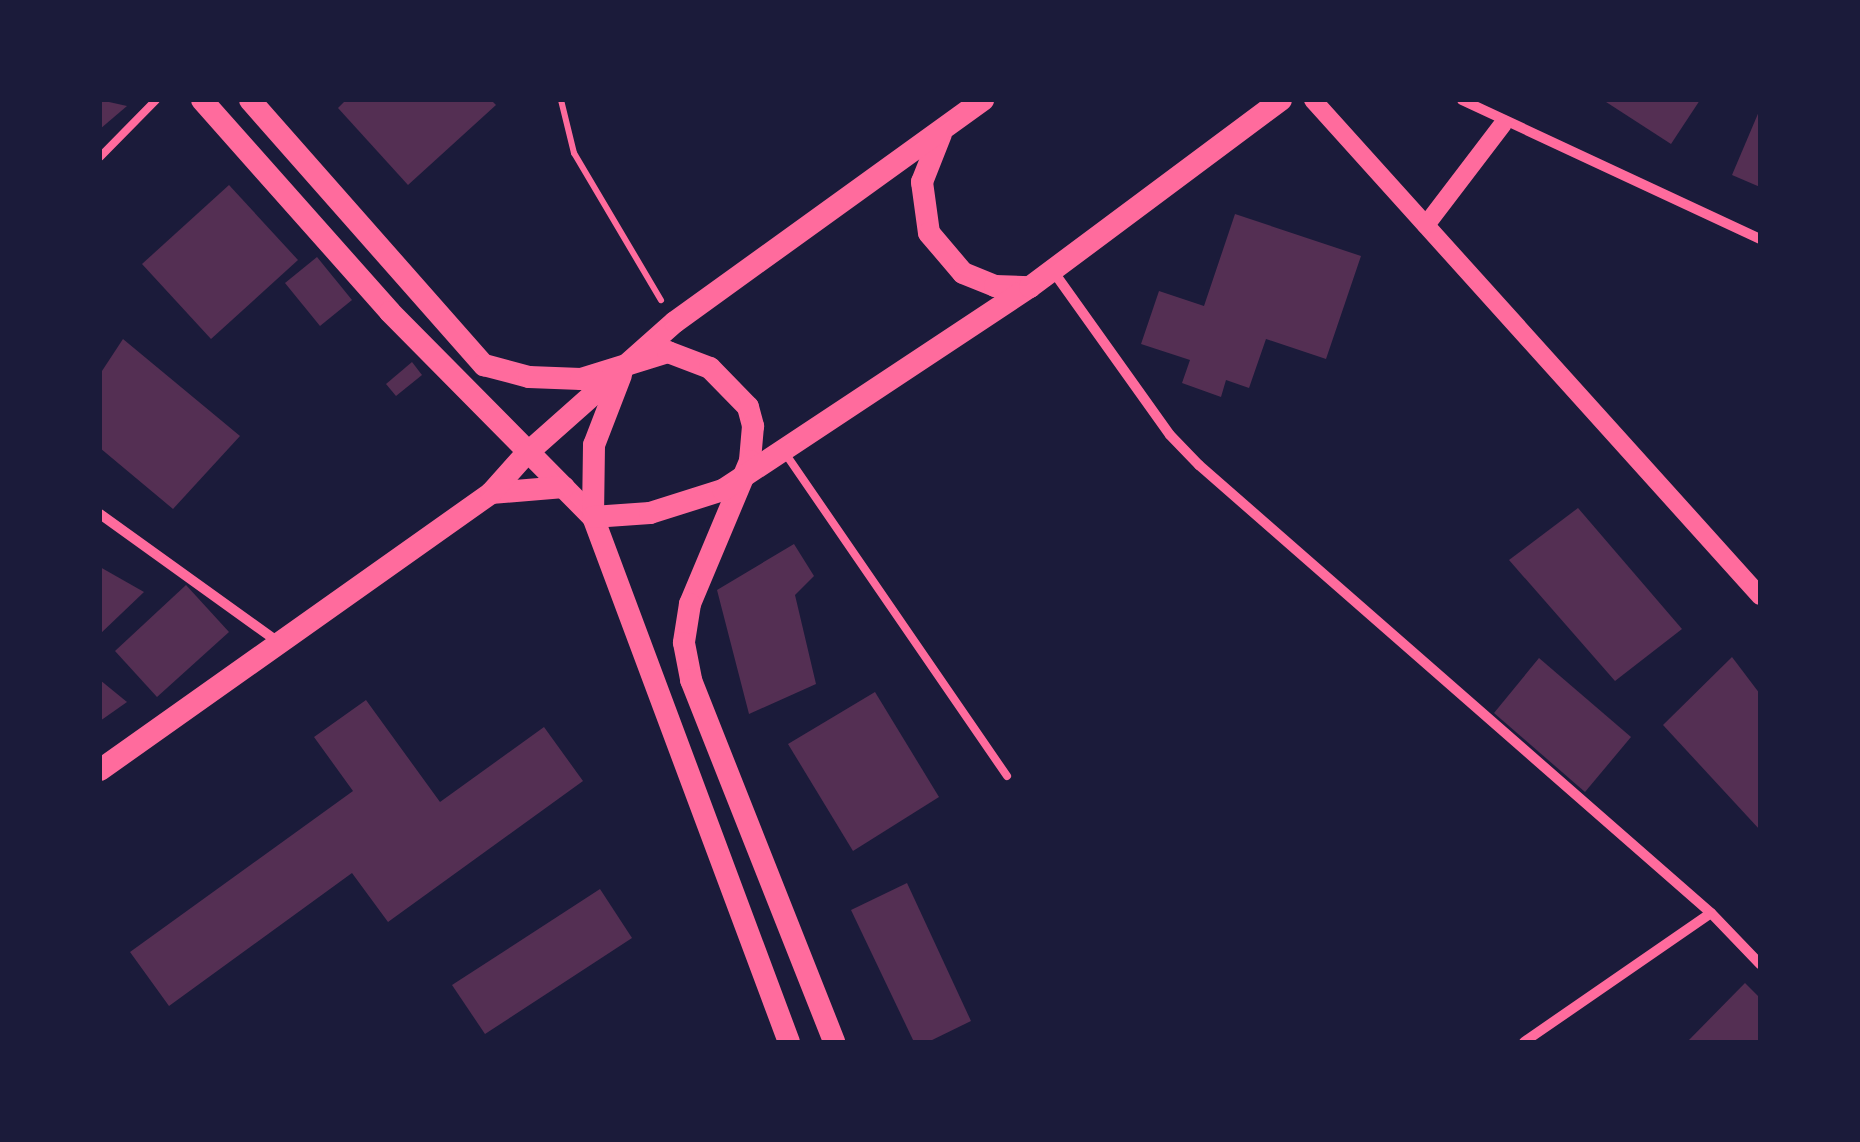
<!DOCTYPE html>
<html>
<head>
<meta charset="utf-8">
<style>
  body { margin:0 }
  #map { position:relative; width:1860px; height:1142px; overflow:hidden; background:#1b1b3a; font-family:Raleway,sans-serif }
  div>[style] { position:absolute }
  .building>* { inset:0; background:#542f53 }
  .path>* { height:6px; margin:-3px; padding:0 3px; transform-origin:3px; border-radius:3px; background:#ff6b9d }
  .service>* { height:8px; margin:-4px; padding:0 4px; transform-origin:4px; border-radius:4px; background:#ff6b9d }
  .minor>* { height:10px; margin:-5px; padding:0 5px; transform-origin:5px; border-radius:5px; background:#ff6b9d }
  .tertiary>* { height:18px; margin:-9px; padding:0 9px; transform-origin:9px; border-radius:9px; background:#ff6b9d }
  .primary>* { height:22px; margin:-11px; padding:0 11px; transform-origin:11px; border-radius:11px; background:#ff6b9d }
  span { translate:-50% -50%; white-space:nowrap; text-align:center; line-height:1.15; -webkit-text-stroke:9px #1b1b3a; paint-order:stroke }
  .frame { position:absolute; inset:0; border:102px solid #1b1b3a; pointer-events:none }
</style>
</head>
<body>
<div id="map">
  <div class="building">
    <i style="clip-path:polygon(100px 100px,127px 106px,100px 129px)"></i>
    <i style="clip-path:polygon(346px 100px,491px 100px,496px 105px,408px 185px,338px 108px)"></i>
    <i style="clip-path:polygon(1603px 100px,1700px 100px,1671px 144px)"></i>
    <i style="clip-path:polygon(1760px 109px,1760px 187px,1732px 175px)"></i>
    <i style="clip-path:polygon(229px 185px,298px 260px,211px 339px,142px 264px)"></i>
    <i style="clip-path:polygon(1235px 214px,1361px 256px,1326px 359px,1266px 339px,1249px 388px,1226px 380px,1221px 397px,1182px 383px,1190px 360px,1141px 344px,1159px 291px,1204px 306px)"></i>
    <i style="clip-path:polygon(317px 257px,352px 300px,320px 326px,285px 283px)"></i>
    <i style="clip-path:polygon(123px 339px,240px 436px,173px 509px,100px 448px,100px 374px)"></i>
    <i style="clip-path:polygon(412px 362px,422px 375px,396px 396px,386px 384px)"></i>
    <i style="clip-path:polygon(1578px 508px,1682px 629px,1615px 681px,1509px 560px)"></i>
    <i style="clip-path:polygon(794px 544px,814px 576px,795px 595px,816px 684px,749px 714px,717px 590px)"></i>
    <i style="clip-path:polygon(100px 567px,144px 592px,100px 634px)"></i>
    <i style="clip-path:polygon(186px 585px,229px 632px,157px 697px,115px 651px)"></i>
    <i style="clip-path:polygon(1732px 657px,1760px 694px,1760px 830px,1663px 725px)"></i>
    <i style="clip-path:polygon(1539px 658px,1631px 737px,1585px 792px,1494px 713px)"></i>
    <i style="clip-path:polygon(100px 680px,127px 702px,100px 721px)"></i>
    <i style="clip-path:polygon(875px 692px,939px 797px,853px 851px,788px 744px)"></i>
    <i style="clip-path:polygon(366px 700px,440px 802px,544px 727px,583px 781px,388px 922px,352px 873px,169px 1006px,130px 952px,353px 791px,314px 737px)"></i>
    <i style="clip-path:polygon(907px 883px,971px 1021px,928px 1042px,914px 1042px,851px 910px)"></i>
    <i style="clip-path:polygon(600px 889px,632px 938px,485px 1034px,452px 985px)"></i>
    <i style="clip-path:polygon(1745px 983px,1760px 998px,1760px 1042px,1687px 1042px)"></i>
  </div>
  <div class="path">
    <i style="left:561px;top:100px;width:55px;rotate:76.2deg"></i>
    <i style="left:574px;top:153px;width:171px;rotate:59.4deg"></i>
  </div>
  <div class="service">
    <i style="left:100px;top:157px;width:80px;rotate:-45.5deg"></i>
    <i style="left:785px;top:453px;width:392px;rotate:55.5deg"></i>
  </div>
  <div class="minor">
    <i style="left:1462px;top:100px;width:329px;rotate:25deg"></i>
    <i style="left:1053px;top:271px;width:201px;rotate:54.5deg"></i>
    <i style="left:1170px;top:435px;width:42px;rotate:46deg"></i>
    <i style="left:1199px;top:465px;width:680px;rotate:41.19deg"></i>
    <i style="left:1711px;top:913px;width:71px;rotate:46.1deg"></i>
    <i style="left:100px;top:514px;width:219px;rotate:35.7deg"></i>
    <i style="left:1524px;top:1042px;width:227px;rotate:-34.6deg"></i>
  </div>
  <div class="tertiary">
    <i style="left:1313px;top:100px;width:668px;rotate:47.97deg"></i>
    <i style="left:1426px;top:225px;width:127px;rotate:-52.7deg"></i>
  </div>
  <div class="primary">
    <i style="left:202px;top:100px;width:283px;rotate:48.4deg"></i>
    <i style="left:390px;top:312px;width:289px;rotate:45.3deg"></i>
    <i style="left:593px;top:517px;width:560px;rotate:69.53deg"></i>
    <i style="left:250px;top:100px;width:354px;rotate:48.6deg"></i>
    <i style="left:484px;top:365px;width:47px;rotate:14.9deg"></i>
    <i style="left:529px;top:377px;width:52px;rotate:2.2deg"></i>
    <i style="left:581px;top:379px;width:91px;rotate:-17.2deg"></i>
    <i style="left:668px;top:352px;width:45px;rotate:20.9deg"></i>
    <i style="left:710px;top:368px;width:54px;rotate:45.7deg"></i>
    <i style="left:748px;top:407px;width:20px;rotate:75deg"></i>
    <i style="left:753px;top:426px;width:35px;rotate:95deg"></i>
    <i style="left:750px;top:461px;width:155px;rotate:112.8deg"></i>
    <i style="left:690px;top:604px;width:39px;rotate:99deg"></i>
    <i style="left:684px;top:643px;width:38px;rotate:79deg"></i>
    <i style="left:691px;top:680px;width:389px;rotate:68.4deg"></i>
    <i style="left:941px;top:134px;width:52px;rotate:111.6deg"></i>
    <i style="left:922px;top:182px;width:51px;rotate:82.2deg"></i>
    <i style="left:929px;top:233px;width:52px;rotate:49.6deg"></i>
    <i style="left:963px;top:273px;width:35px;rotate:22deg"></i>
    <i style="left:995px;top:286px;width:35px;rotate:2deg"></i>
    <i style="left:621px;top:375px;width:75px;rotate:111.1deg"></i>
    <i style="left:594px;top:445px;width:72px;rotate:90.8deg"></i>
    <i style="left:593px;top:517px;width:57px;rotate:-4deg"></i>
    <i style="left:650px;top:513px;width:77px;rotate:-17.5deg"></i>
    <i style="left:723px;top:490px;width:368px;rotate:-33.5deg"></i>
    <i style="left:1030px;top:287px;width:313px;rotate:-36.7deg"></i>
    <i style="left:491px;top:493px;width:73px;rotate:-4.7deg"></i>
    <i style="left:100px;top:770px;width:479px;rotate:-35.3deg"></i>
    <i style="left:491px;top:493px;width:51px;rotate:-48.2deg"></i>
    <i style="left:525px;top:455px;width:200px;rotate:-41.6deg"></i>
    <i style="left:675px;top:322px;width:380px;rotate:-35.8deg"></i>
  </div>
  <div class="frame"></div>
</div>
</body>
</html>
